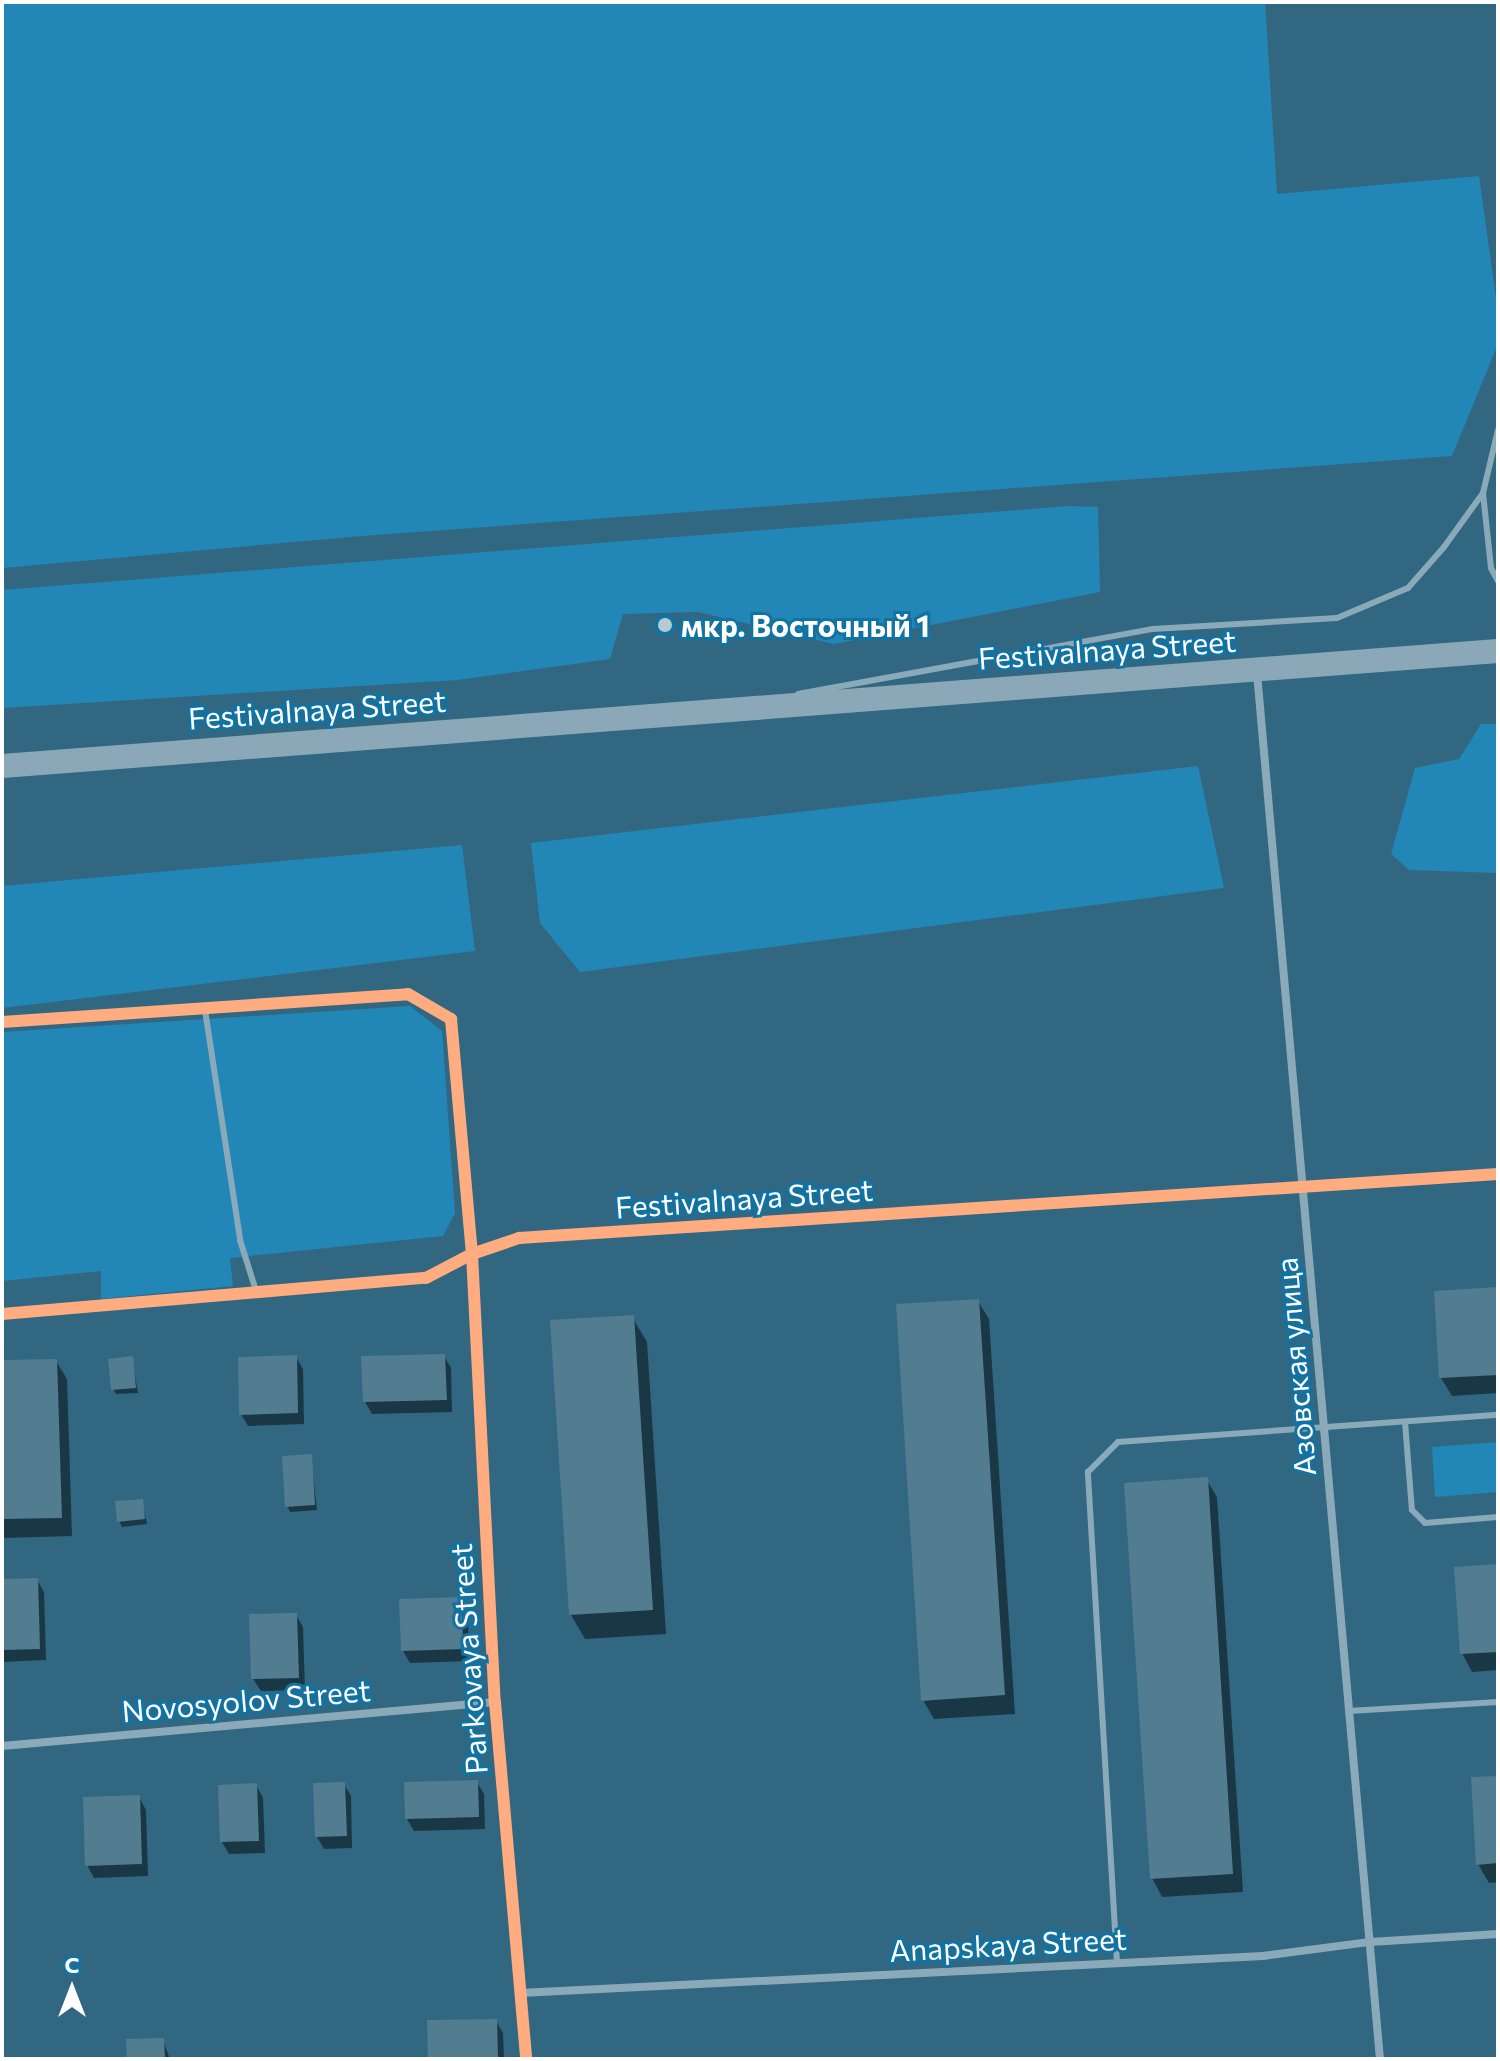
<!DOCTYPE html>
<html>
<head>
<meta charset="utf-8">
<style>
  body { margin:0 }
  #map { position:relative; width:1500px; height:2061px; overflow:hidden; background:#326781; font-family:Commissioner,sans-serif }
  div>[style] { position:absolute }
  .green>* { inset:0; background:#2287b6 }
  .shadow>* { inset:0; background:#0007 }
  .building>* { inset:0; background:#527c90 }
  .lane>* { height:6px; margin:-3px; padding:0 3px; transform-origin:3px; border-radius:3px; background:#8baab9 }
  .street>* { height:8px; margin:-4px; padding:0 4px; transform-origin:4px; border-radius:4px; background:#8baab9 }
  .primary>* { height:24px; margin:-12px; padding:0 12px; transform-origin:12px; border-radius:12px; background:#8aa8b8 }
  .cycleway>* { height:12px; margin:-6px; padding:0 6px; transform-origin:6px; border-radius:6px; background:#ffac80 }
  .dots>* { width:22px; height:22px; translate:-50% -50%; box-sizing:border-box; border:4px solid #1272a1; border-radius:50% }
  span { translate:-50% -50%; white-space:nowrap; text-align:center; line-height:1.15; -webkit-text-stroke:6px #1272a1; paint-order:stroke }
  .poi-label { font-size:30px; color:#fff; font-weight:700 }
  .left { translate:0 -50%; text-align:left }
  .street-label { font-size:30px; color:#fff }
  .frame { position:absolute; inset:0; border:4px solid #fff; pointer-events:none }
  .north { position:absolute; left:32px; top:1949px; width:80px; height:80px; -webkit-text-stroke:6px #1272a1; paint-order:stroke; rotate:0deg; font-size:22px; font-weight:700; line-height:32px; text-align:center; color:#fff }
  .north::after { content:''; display:block; margin:auto; width:28px; height:36px; background:#fff; clip-path:polygon(50% 0,100% 100%,50% 72%,0 100%) }
</style>
</head>
<body>
<div id="map">
  <div class="green">
    <i style="clip-path:polygon(2px 2px,1265px 2px,1277px 194px,1479px 176px,1498px 312px,1498px 344px,1452px 456px,362px 536px,2px 568px)"></i>
    <i style="clip-path:polygon(1069px 506px,1098px 507px,1100px 592px,834px 644px,698px 612px,623px 614px,610px 659px,457px 680px,2px 708px,2px 590px)"></i>
    <i style="clip-path:polygon(1481px 724px,1498px 724px,1498px 873px,1409px 870px,1391px 854px,1415px 768px,1459px 759px)"></i>
    <i style="clip-path:polygon(1198px 766px,1224px 888px,580px 972px,540px 923px,531px 843px)"></i>
    <i style="clip-path:polygon(462px 845px,475px 951px,2px 1008px,2px 886px)"></i>
    <i style="clip-path:polygon(410px 1006px,442px 1031px,455px 1213px,443px 1236px,230px 1258px,233px 1286px,101px 1299px,101px 1271px,2px 1281px,2px 1032px)"></i>
    <i style="clip-path:polygon(1498px 1442px,1498px 1492px,1435px 1497px,1432px 1447px)"></i>
  </div>
  <div class="shadow">
    <i style="clip-path:polygon(1498px 1289px,1498px 1393px,1452px 1396px,1441px 1378px)"></i>
    <i style="clip-path:polygon(978px 1301px,989px 1319px,1015px 1714px,934px 1719px,923px 1700px)"></i>
    <i style="clip-path:polygon(632px 1317px,647px 1342px,666px 1634px,585px 1639px,571px 1615px)"></i>
    <i style="clip-path:polygon(444px 1356px,451px 1368px,452px 1412px,372px 1414px,365px 1402px)"></i>
    <i style="clip-path:polygon(296px 1357px,303px 1369px,304px 1424px,248px 1426px,241px 1414px)"></i>
    <i style="clip-path:polygon(132px 1358px,138px 1393px,116px 1394px,113px 1389px)"></i>
    <i style="clip-path:polygon(56px 1361px,67px 1379px,72px 1536px,3px 1538px,2px 1362px)"></i>
    <i style="clip-path:polygon(311px 1456px,317px 1510px,290px 1512px,287px 1506px)"></i>
    <i style="clip-path:polygon(1206px 1479px,1217px 1497px,1243px 1892px,1162px 1897px,1152px 1878px)"></i>
    <i style="clip-path:polygon(142px 1501px,147px 1524px,122px 1527px,119px 1521px)"></i>
    <i style="clip-path:polygon(1498px 1566px,1498px 1670px,1472px 1672px,1462px 1653px)"></i>
    <i style="clip-path:polygon(37px 1580px,44px 1592px,46px 1660px,2px 1662px,2px 1581px)"></i>
    <i style="clip-path:polygon(461px 1599px,468px 1612px,469px 1661px,410px 1663px,403px 1651px)"></i>
    <i style="clip-path:polygon(296px 1615px,303px 1627px,305px 1690px,261px 1691px,253px 1679px)"></i>
    <i style="clip-path:polygon(1498px 1778px,1498px 1882px,1489px 1883px,1478px 1864px)"></i>
    <i style="clip-path:polygon(477px 1782px,484px 1794px,485px 1829px,414px 1831px,407px 1819px)"></i>
    <i style="clip-path:polygon(344px 1784px,351px 1796px,352px 1848px,324px 1849px,317px 1837px)"></i>
    <i style="clip-path:polygon(256px 1785px,263px 1798px,265px 1853px,229px 1854px,222px 1842px)"></i>
    <i style="clip-path:polygon(139px 1797px,146px 1810px,148px 1876px,94px 1878px,87px 1865px)"></i>
    <i style="clip-path:polygon(496px 2021px,503px 2033px,504px 2059px,430px 2059px)"></i>
    <i style="clip-path:polygon(163px 2040px,170px 2059px,129px 2059px)"></i>
  </div>
  <div class="building">
    <i style="clip-path:polygon(1498px 1287px,1498px 1375px,1439px 1378px,1434px 1291px)"></i>
    <i style="clip-path:polygon(979px 1299px,1005px 1695px,921px 1701px,896px 1304px)"></i>
    <i style="clip-path:polygon(634px 1315px,653px 1610px,569px 1615px,550px 1320px)"></i>
    <i style="clip-path:polygon(445px 1354px,447px 1400px,363px 1402px,361px 1356px)"></i>
    <i style="clip-path:polygon(297px 1355px,298px 1413px,239px 1415px,238px 1357px)"></i>
    <i style="clip-path:polygon(133px 1356px,136px 1388px,111px 1390px,108px 1359px)"></i>
    <i style="clip-path:polygon(57px 1359px,62px 1518px,2px 1519px,2px 1360px)"></i>
    <i style="clip-path:polygon(312px 1454px,315px 1505px,285px 1507px,282px 1456px)"></i>
    <i style="clip-path:polygon(1208px 1477px,1233px 1874px,1150px 1879px,1124px 1483px)"></i>
    <i style="clip-path:polygon(143px 1499px,145px 1519px,117px 1522px,115px 1501px)"></i>
    <i style="clip-path:polygon(1498px 1564px,1498px 1652px,1460px 1654px,1454px 1567px)"></i>
    <i style="clip-path:polygon(38px 1578px,40px 1649px,2px 1650px,2px 1579px)"></i>
    <i style="clip-path:polygon(462px 1597px,463px 1649px,401px 1651px,399px 1599px)"></i>
    <i style="clip-path:polygon(297px 1613px,299px 1678px,251px 1679px,249px 1614px)"></i>
    <i style="clip-path:polygon(1498px 1776px,1498px 1863px,1476px 1865px,1471px 1777px)"></i>
    <i style="clip-path:polygon(478px 1780px,479px 1817px,405px 1819px,404px 1782px)"></i>
    <i style="clip-path:polygon(345px 1782px,347px 1836px,315px 1837px,313px 1783px)"></i>
    <i style="clip-path:polygon(257px 1783px,259px 1841px,220px 1842px,218px 1785px)"></i>
    <i style="clip-path:polygon(140px 1795px,142px 1864px,85px 1866px,83px 1797px)"></i>
    <i style="clip-path:polygon(497px 2019px,498px 2059px,428px 2059px,427px 2020px)"></i>
    <i style="clip-path:polygon(164px 2038px,165px 2059px,127px 2059px,126px 2039px)"></i>
  </div>
  <div class="lane">
    <i style="left:1483px;top:493px;width:75px;rotate:83.9deg"></i>
    <i style="left:1491px;top:568px;width:15px;rotate:62deg"></i>
    <i style="left:798px;top:694px;width:361px;rotate:-10.4deg"></i>
    <i style="left:1153px;top:629px;width:184px;rotate:-3.4deg"></i>
    <i style="left:1337px;top:618px;width:77px;rotate:-22.9deg"></i>
    <i style="left:1408px;top:588px;width:55px;rotate:-48.7deg"></i>
    <i style="left:1444px;top:547px;width:67px;rotate:-54.2deg"></i>
    <i style="left:1483px;top:493px;width:65px;rotate:-76.6deg"></i>
    <i style="left:205px;top:1010px;width:233px;rotate:81.3deg"></i>
    <i style="left:240px;top:1240px;width:57px;rotate:72.5deg"></i>
    <i style="left:1405px;top:1422px;width:88px;rotate:85.5deg"></i>
    <i style="left:1412px;top:1510px;width:18px;rotate:45deg"></i>
    <i style="left:1425px;top:1523px;width:73px;rotate:-4.7deg"></i>
    <i style="left:1349px;top:1711px;width:149px;rotate:-3.5deg"></i>
    <i style="left:1117px;top:1963px;width:492px;rotate:-93.4deg"></i>
    <i style="left:1088px;top:1472px;width:42px;rotate:-45deg"></i>
    <i style="left:1118px;top:1442px;width:381px;rotate:-4.1deg"></i>
  </div>
  <div class="street">
    <i style="left:1257px;top:673px;width:1391px;rotate:84.93deg"></i>
    <i style="left:2px;top:1022px;width:407px;rotate:-3.9deg"></i>
    <i style="left:408px;top:994px;width:50px;rotate:30.2deg"></i>
    <i style="left:451px;top:1019px;width:236px;rotate:84.9deg"></i>
    <i style="left:472px;top:1254px;width:449px;rotate:87.1deg"></i>
    <i style="left:495px;top:1702px;width:358px;rotate:85deg"></i>
    <i style="left:2px;top:1314px;width:426px;rotate:-4.9deg"></i>
    <i style="left:426px;top:1278px;width:52px;rotate:-27.6deg"></i>
    <i style="left:472px;top:1254px;width:50px;rotate:-18.8deg"></i>
    <i style="left:519px;top:1238px;width:981px;rotate:-3.74deg"></i>
    <i style="left:2px;top:1746px;width:495px;rotate:-5.1deg"></i>
    <i style="left:520px;top:1993px;width:744px;rotate:-2.85deg"></i>
    <i style="left:1263px;top:1956px;width:108px;rotate:-7.5deg"></i>
    <i style="left:1370px;top:1942px;width:128px;rotate:-3.6deg"></i>
  </div>
  <div class="primary">
    <i style="left:2px;top:766px;width:1500px;rotate:-4.4deg"></i>
  </div>
  <div class="cycleway">
    <i style="left:2px;top:1022px;width:407px;rotate:-3.9deg"></i>
    <i style="left:408px;top:994px;width:50px;rotate:30.2deg"></i>
    <i style="left:451px;top:1019px;width:236px;rotate:84.9deg"></i>
    <i style="left:472px;top:1254px;width:449px;rotate:87.1deg"></i>
    <i style="left:495px;top:1702px;width:358px;rotate:85deg"></i>
    <i style="left:2px;top:1314px;width:426px;rotate:-4.9deg"></i>
    <i style="left:426px;top:1278px;width:52px;rotate:-27.6deg"></i>
    <i style="left:472px;top:1254px;width:50px;rotate:-18.8deg"></i>
    <i style="left:519px;top:1238px;width:981px;rotate:-3.74deg"></i>
  </div>
  <div class="dots">
    <i style="left:665px;top:625px;background:#b7cad3"></i>
  </div>
  <div class="poi-label">
    <span class="left" style="left:681px;top:625px">мкр. Восточный 1</span>
  </div>
  <div class="street-label">
    <span style="left:1107px;top:649px;rotate:-4deg">Festivalnaya Street</span>
    <span style="left:317px;top:709px;rotate:-4deg">Festivalnaya Street</span>
    <span style="left:744px;top:1198px;rotate:-4deg">Festivalnaya Street</span>
    <span style="left:1295px;top:1367px;rotate:-95deg">Азовская улица</span>
    <span style="left:468px;top:1659px;rotate:-94deg">Parkovaya Street</span>
    <span style="left:246px;top:1700px;rotate:-5deg">Novosyolov Street</span>
    <span style="left:1008px;top:1944px;rotate:-3deg">Anapskaya Street</span>
  </div>
  <div class="frame"></div>
  <div class="north">С</div>
</div>
</body>
</html>
